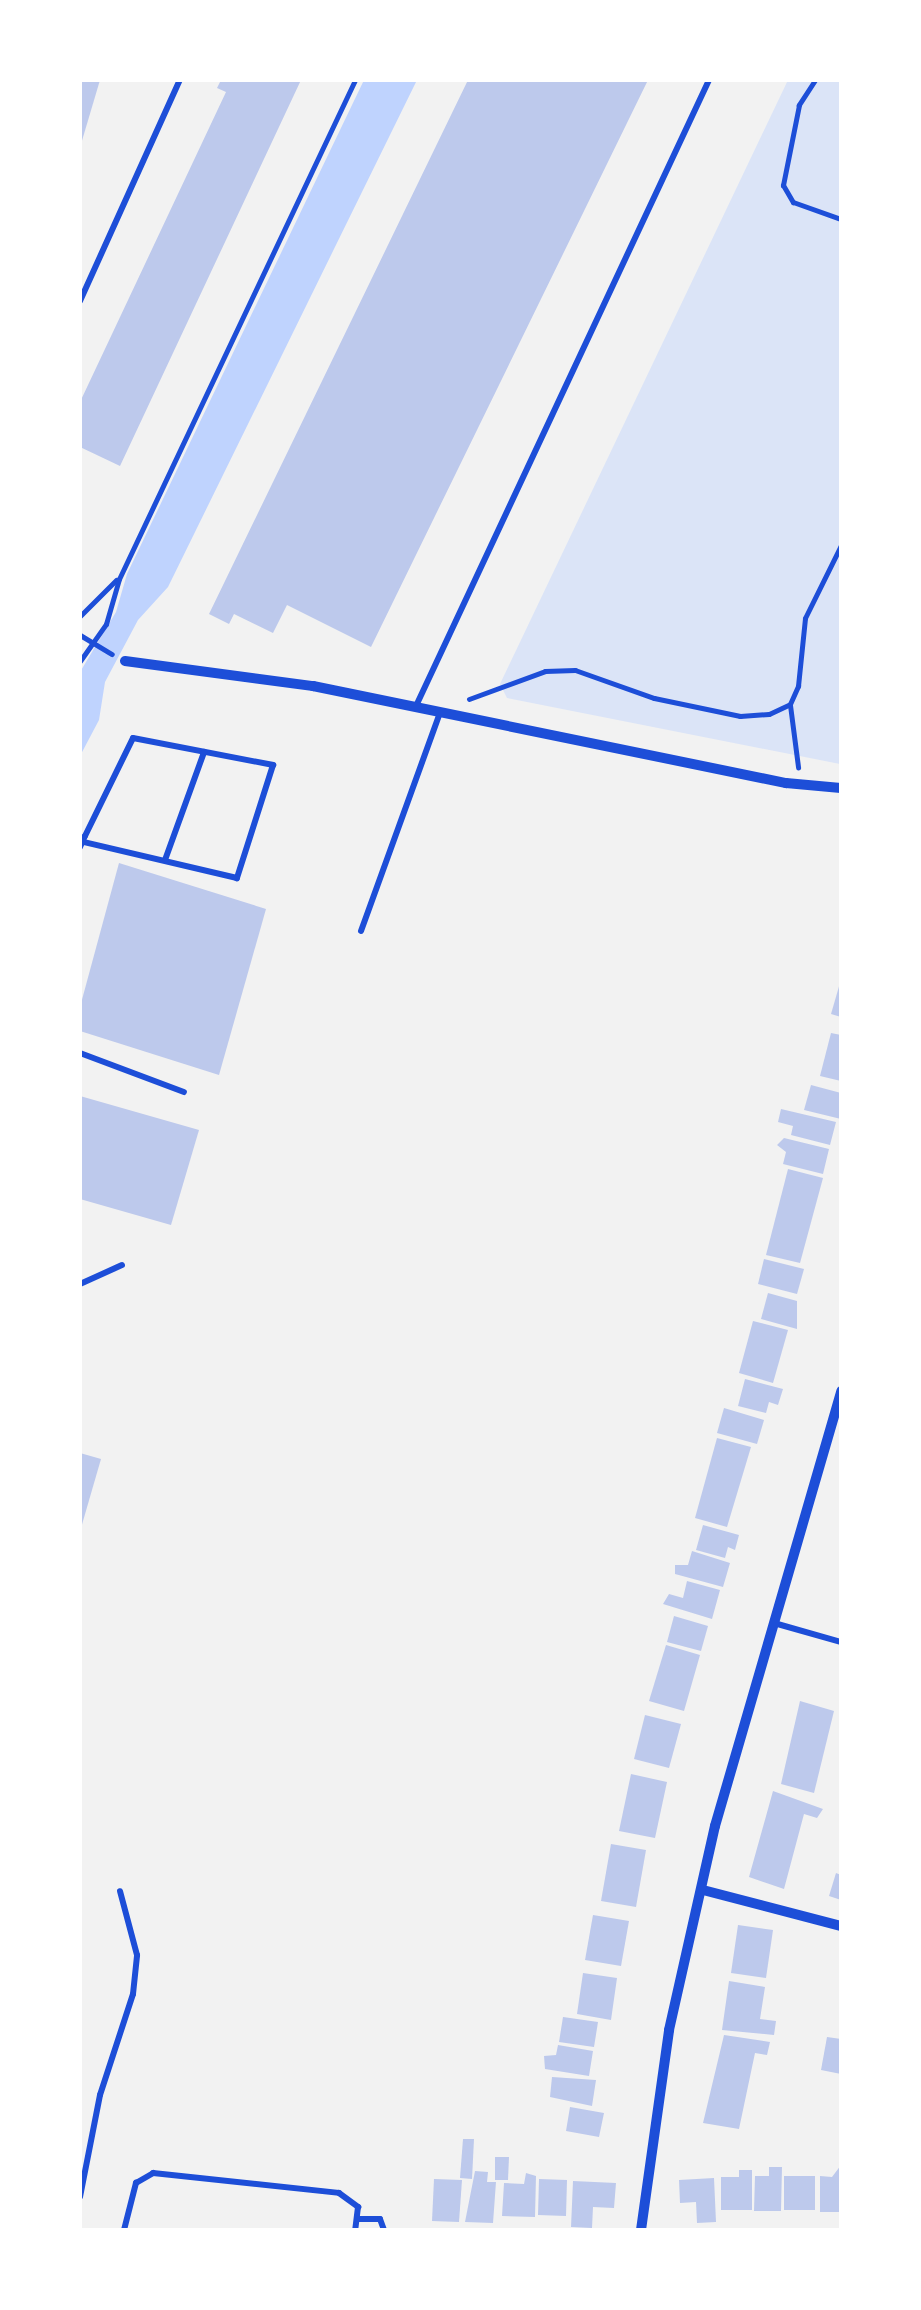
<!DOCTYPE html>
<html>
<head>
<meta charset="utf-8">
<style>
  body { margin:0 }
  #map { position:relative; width:921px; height:2310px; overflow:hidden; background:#f2f2f2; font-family:Barlow,sans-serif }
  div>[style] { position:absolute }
  .green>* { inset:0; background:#dbe4f7 }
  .water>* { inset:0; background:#bfd3fe }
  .building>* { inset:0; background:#bdc9ec }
  .path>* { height:5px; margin:-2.5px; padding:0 2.5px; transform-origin:2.5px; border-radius:2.5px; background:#1d4ed8 }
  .service>* { height:6px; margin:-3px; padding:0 3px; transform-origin:3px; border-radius:3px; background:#1d4ed8 }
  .minor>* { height:10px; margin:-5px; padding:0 5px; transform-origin:5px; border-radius:5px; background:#1d4ed8 }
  span { translate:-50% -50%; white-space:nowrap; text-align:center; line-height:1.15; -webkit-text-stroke:10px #fff; paint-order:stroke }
  .frame { position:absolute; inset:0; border:82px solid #fff; pointer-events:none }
</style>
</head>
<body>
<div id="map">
  <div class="green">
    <i style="clip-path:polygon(788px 80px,841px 80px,840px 764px,507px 698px,500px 684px)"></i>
  </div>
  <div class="water">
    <i style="clip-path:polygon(364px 80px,417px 80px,168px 587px,138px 620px,105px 682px,99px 720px,80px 756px,80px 672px,116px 612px,127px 574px)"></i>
  </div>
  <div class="building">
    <i style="clip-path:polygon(80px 80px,100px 80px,81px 144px,80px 144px)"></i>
    <i style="clip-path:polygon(221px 80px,301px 80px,120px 466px,80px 447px,80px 402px,226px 92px,217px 88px)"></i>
    <i style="clip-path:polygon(468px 80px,648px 80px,371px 647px,287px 605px,273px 633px,234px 614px,229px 624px,209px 614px)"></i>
    <i style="clip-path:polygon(119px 863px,266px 909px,219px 1075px,80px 1031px,80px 1007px)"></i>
    <i style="clip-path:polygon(840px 983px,841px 983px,841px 1017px,831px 1014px)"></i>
    <i style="clip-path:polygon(831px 1033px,841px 1035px,841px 1081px,820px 1076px)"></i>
    <i style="clip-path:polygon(811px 1085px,841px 1093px,841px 1119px,804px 1110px)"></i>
    <i style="clip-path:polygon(80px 1096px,199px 1130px,171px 1225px,80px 1199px)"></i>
    <i style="clip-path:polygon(781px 1109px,836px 1122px,830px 1145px,791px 1135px,793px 1126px,778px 1122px)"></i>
    <i style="clip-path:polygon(784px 1138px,829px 1149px,823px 1174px,783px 1164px,786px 1152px,777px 1145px)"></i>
    <i style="clip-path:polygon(788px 1169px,823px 1178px,800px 1263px,766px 1255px)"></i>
    <i style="clip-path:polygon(764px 1259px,804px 1269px,797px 1294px,758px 1284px)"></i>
    <i style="clip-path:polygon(768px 1293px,797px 1301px,797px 1329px,761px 1319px)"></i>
    <i style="clip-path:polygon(753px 1321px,788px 1330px,773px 1383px,739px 1373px)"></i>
    <i style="clip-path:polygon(745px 1379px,783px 1389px,778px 1405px,769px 1402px,766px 1413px,738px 1406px)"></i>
    <i style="clip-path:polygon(724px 1408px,764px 1420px,757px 1444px,717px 1433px)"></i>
    <i style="clip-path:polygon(717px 1438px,751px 1447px,727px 1527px,695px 1518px)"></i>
    <i style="clip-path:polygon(80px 1453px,101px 1459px,81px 1528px,80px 1528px)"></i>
    <i style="clip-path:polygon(703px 1525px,739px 1535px,735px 1550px,728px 1547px,725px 1558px,696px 1550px)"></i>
    <i style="clip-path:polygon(692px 1551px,730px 1563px,723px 1587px,675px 1574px,675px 1565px,688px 1565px)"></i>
    <i style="clip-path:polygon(687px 1581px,720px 1590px,712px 1619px,663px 1604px,669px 1594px,683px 1598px)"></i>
    <i style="clip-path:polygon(674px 1616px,708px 1626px,701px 1651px,667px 1642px)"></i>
    <i style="clip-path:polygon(666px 1645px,700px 1655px,684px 1711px,649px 1701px)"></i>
    <i style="clip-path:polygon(800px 1701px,834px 1711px,814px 1793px,781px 1784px)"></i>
    <i style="clip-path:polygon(645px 1715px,681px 1724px,669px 1768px,634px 1759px)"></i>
    <i style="clip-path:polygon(631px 1774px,667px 1782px,655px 1838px,619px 1831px)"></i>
    <i style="clip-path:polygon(773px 1791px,823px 1809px,817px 1818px,804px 1814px,784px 1889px,749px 1877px)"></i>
    <i style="clip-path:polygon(611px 1844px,646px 1850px,636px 1907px,601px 1901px)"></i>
    <i style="clip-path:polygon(836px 1873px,841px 1875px,841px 1900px,829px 1896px)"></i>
    <i style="clip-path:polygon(593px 1915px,629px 1921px,621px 1966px,585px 1960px)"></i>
    <i style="clip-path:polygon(738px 1925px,773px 1930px,766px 1978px,731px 1973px)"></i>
    <i style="clip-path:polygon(583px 1973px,617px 1978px,611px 2020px,577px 2014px)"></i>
    <i style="clip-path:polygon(729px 1981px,765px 1987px,760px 2019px,776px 2021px,774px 2035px,722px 2030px)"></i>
    <i style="clip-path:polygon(563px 2017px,598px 2022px,594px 2047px,559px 2042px)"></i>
    <i style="clip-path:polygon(724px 2035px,770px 2042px,767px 2055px,755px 2053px,739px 2129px,703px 2123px)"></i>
    <i style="clip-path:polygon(827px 2037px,841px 2039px,841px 2074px,821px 2070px)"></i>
    <i style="clip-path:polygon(558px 2045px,593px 2051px,589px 2076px,545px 2069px,544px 2056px,556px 2055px)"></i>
    <i style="clip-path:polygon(552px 2077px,596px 2080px,592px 2106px,550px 2097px)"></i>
    <i style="clip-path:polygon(570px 2107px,604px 2113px,599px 2137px,566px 2131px)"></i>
    <i style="clip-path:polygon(463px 2139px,474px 2139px,472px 2179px,460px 2178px)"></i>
    <i style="clip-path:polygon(495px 2157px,509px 2157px,508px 2180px,495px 2180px)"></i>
    <i style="clip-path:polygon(841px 2165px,841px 2212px,820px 2212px,820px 2176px,832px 2177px)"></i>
    <i style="clip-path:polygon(769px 2167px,782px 2167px,781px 2211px,754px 2211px,755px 2176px,769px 2176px)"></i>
    <i style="clip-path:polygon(739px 2170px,752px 2170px,752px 2210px,721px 2210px,721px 2177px,739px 2177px)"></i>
    <i style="clip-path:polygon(475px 2171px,488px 2172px,487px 2182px,496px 2182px,493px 2223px,465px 2222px)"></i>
    <i style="clip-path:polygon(526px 2173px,536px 2176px,535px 2217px,502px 2216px,504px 2183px,524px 2184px)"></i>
    <i style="clip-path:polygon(784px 2176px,815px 2176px,815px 2210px,784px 2210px)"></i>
    <i style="clip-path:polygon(714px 2178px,716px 2222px,697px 2223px,696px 2202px,680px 2203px,679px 2180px)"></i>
    <i style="clip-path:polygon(434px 2179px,462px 2180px,459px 2222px,432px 2221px)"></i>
    <i style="clip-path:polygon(539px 2179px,567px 2180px,566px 2216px,538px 2215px)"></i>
    <i style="clip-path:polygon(573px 2181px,616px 2183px,614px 2208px,593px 2207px,592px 2228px,571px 2227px)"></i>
  </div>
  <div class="path">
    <i style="left:815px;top:80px;width:30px;rotate:123deg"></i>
    <i style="left:799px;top:105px;width:82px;rotate:101.3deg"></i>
    <i style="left:783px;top:185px;width:20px;rotate:60deg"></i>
    <i style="left:793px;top:202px;width:51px;rotate:19.5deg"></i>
    <i style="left:80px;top:616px;width:51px;rotate:-45deg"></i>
    <i style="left:80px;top:635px;width:37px;rotate:31deg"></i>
    <i style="left:80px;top:661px;width:45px;rotate:-54.9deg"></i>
    <i style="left:106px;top:624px;width:47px;rotate:-73.9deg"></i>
    <i style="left:119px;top:579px;width:552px;rotate:-64.69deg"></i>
    <i style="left:469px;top:699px;width:81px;rotate:-20.2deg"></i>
    <i style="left:545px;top:671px;width:30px;rotate:-2deg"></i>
    <i style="left:575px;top:670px;width:84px;rotate:19.5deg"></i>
    <i style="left:654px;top:698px;width:88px;rotate:11.8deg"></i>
    <i style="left:740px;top:716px;width:29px;rotate:-4deg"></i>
    <i style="left:769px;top:714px;width:23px;rotate:-25deg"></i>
    <i style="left:790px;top:704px;width:20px;rotate:-66deg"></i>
    <i style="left:798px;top:686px;width:68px;rotate:-84.1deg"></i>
    <i style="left:805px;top:618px;width:81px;rotate:-63.7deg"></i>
    <i style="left:790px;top:705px;width:63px;rotate:82.6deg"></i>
  </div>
  <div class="service">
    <i style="left:80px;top:301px;width:243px;rotate:-65.7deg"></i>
    <i style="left:416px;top:706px;width:691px;rotate:-64.92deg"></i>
    <i style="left:80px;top:847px;width:12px;rotate:-66deg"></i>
    <i style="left:85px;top:836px;width:109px;rotate:-63.9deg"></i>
    <i style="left:133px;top:738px;width:143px;rotate:10.9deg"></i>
    <i style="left:273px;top:765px;width:119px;rotate:107.7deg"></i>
    <i style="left:237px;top:878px;width:158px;rotate:-166.8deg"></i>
    <i style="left:165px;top:860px;width:115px;rotate:-70.1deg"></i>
    <i style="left:361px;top:931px;width:232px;rotate:-70.1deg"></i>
    <i style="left:80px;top:1053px;width:111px;rotate:20.6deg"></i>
    <i style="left:80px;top:1284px;width:46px;rotate:-24.3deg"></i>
    <i style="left:774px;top:1623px;width:70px;rotate:15.8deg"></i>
    <i style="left:80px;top:2197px;width:104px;rotate:-78.9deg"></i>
    <i style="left:100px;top:2095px;width:106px;rotate:-71.9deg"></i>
    <i style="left:133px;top:1994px;width:39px;rotate:-84deg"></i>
    <i style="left:137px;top:1955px;width:66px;rotate:-104.9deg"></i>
    <i style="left:357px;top:2219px;width:23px"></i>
    <i style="left:380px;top:2219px;width:12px;rotate:70deg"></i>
    <i style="left:124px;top:2230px;width:49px;rotate:-75.7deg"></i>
    <i style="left:136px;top:2183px;width:20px;rotate:-30deg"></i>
    <i style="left:153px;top:2173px;width:187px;rotate:6.1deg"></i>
    <i style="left:339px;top:2193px;width:24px;rotate:36deg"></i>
    <i style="left:358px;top:2207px;width:23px;rotate:97deg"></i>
  </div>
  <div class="minor">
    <i style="left:125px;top:661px;width:190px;rotate:7.6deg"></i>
    <i style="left:313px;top:686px;width:483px;rotate:11.6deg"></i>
    <i style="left:786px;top:783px;width:55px;rotate:5.2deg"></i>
    <i style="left:703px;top:1890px;width:143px;rotate:14.6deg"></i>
    <i style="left:641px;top:2230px;width:202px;rotate:-82deg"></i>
    <i style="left:669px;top:2030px;width:209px;rotate:-77.3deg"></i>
    <i style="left:715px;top:1826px;width:453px;rotate:-73.8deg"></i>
  </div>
  <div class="frame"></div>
</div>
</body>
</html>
